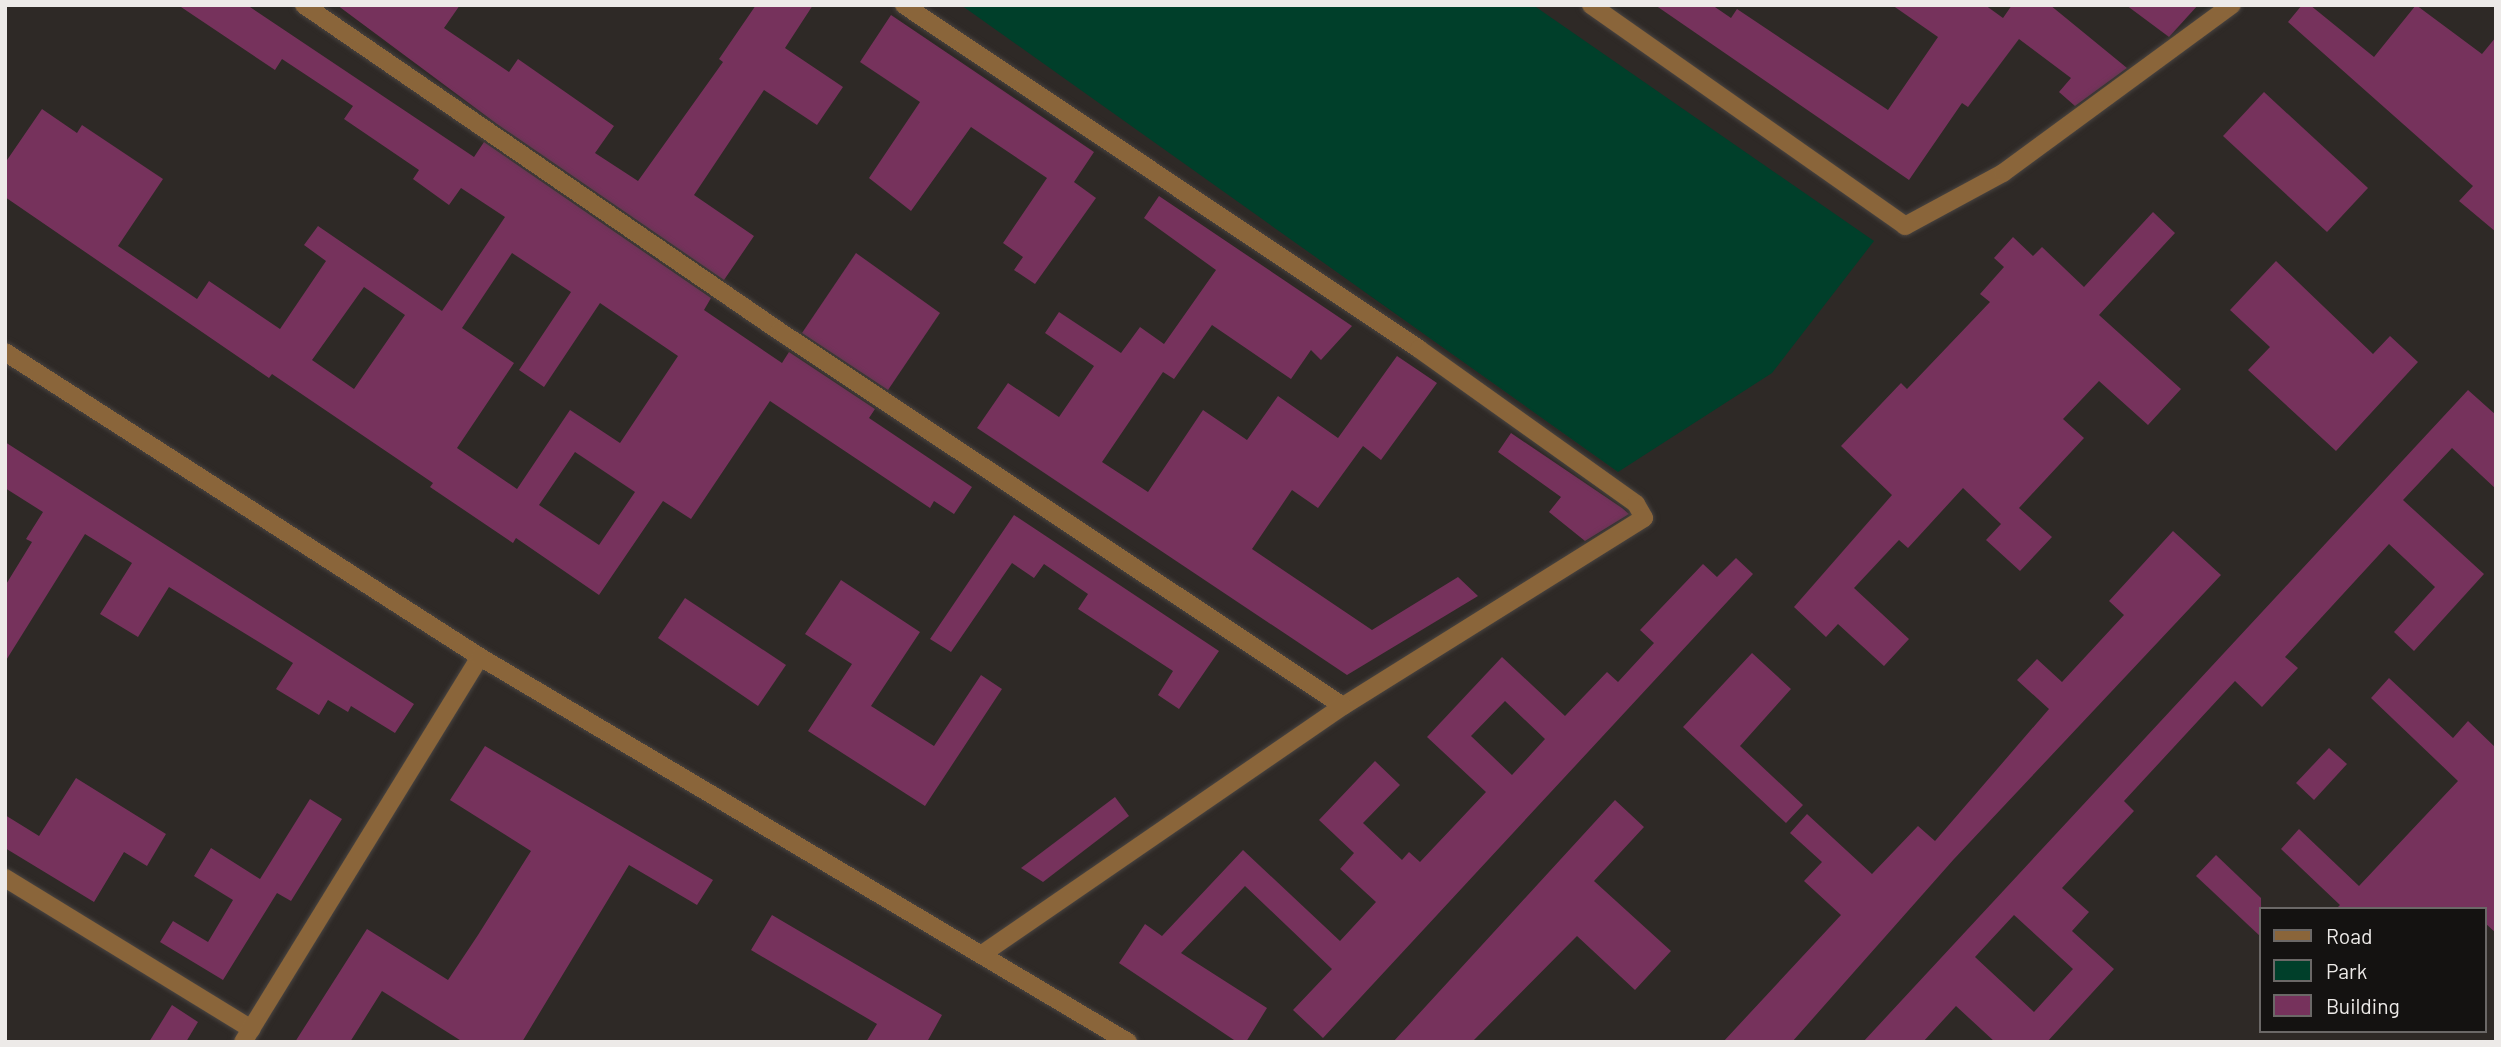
<!DOCTYPE html>
<html>
<head>
<meta charset="utf-8">
<style>
  body { margin:0 }
  #map { position:relative; width:2501px; height:1047px; overflow:hidden; background:#2e2926; font-family:Barlow,sans-serif }
  div>[style] { position:absolute }
  .green>* { inset:0; background:#003f2a }
  .building>* { inset:0; background:#76325c }
  .roads { filter:drop-shadow(0 0 2px #494441) drop-shadow(0 0 2px #494441) }
  .minor>* { height:18px; margin:-9px; padding:0 9px; transform-origin:9px; border-radius:9px; background:#8a653a }
  .tertiary>* { height:18px; margin:-9px; padding:0 9px; transform-origin:9px; border-radius:9px; background:#8a653a }
  span { translate:-50% -50%; white-space:nowrap; text-align:center; line-height:1.15; -webkit-text-stroke:7px #141211; paint-order:stroke }
  .frame { position:absolute; inset:0; border:7px solid #edeae8; pointer-events:none }
  .legend { position:absolute; left:2259px; top:907px; width:228px; height:126px; box-sizing:border-box; background:#141211; border:2px solid #6b6867; margin:0; padding:9px 12px; list-style:none; font-size:21px; color:#edeae8 }
  .legend li { display:flex; align-items:center; gap:14px; height:35px }
  .legend b { width:35px; border:2px solid #6b6867 }
</style>
</head>
<body>
<div id="map">
  <div class="green">
    <i style="clip-path:polygon(961px 5px,1533px 5px,1874px 241px,1772px 373px,1618px 472px)"></i>
  </div>
  <div class="building">
    <i style="clip-path:polygon(evenodd,178px 5px,247px 5px,474px 157px,484px 142px,711px 298px,704px 310px,782px 363px,789px 352px,875px 409px,869px 418px,972px 487px,954px 514px,934px 501px,930px 508px,770px 401px,691px 519px,663px 501px,599px 595px,516px 538px,513px 543px,430px 487px,433px 483px,272px 374px,269px 378px,5px 197px,5px 163px,42px 109px,77px 133px,82px 125px,163px 179px,118px 246px,197px 299px,209px 281px,280px 329px,326px 261px,304px 245px,318px 226px,442px 311px,505px 217px,461px 188px,449px 205px,413px 179px,419px 170px,344px 119px,353px 106px,282px 59px,275px 70px,178px 5px,512px 253px,571px 292px,519px 370px,544px 387px,600px 303px,678px 356px,620px 443px,570px 410px,517px 489px,457px 448px,514px 363px,462px 328px,512px 253px,178px 5px,364px 287px,405px 315px,354px 389px,312px 360px,364px 287px,178px 5px,575px 452px,635px 492px,599px 545px,539px 505px,575px 452px)"></i>
    <i style="clip-path:polygon(337px 5px,460px 5px,444px 28px,509px 72px,518px 59px,614px 126px,595px 153px,638px 181px,723px 62px,719px 59px,756px 5px,813px 5px,785px 48px,843px 87px,817px 125px,764px 90px,694px 195px,754px 236px,724px 280px,497px 124px)"></i>
    <i style="clip-path:polygon(1655px 5px,1712px 5px,1731px 18px,1737px 9px,1888px 110px,1938px 37px,1892px 5px,1985px 5px,2003px 18px,2012px 5px,2050px 5px,2127px 68px,2075px 106px,2059px 92px,2071px 78px,2019px 39px,1968px 107px,1962px 103px,1909px 180px)"></i>
    <i style="clip-path:polygon(2126px 5px,2198px 5px,2169px 37px)"></i>
    <i style="clip-path:polygon(2302px 5px,2310px 5px,2374px 57px,2416px 5px,2482px 54px,2496px 37px,2496px 232px,2459px 201px,2473px 186px,2288px 22px)"></i>
    <i style="clip-path:polygon(891px 15px,1094px 152px,1074px 182px,1096px 198px,1035px 284px,1014px 270px,1023px 257px,1003px 243px,1047px 178px,971px 127px,911px 211px,869px 178px,920px 102px,860px 62px)"></i>
    <i style="clip-path:polygon(2264px 92px,2368px 188px,2327px 232px,2223px 136px)"></i>
    <i style="clip-path:polygon(1159px 196px,1352px 326px,1321px 360px,1311px 350px,1291px 379px,1212px 325px,1174px 379px,1163px 372px,1102px 462px,1148px 492px,1203px 410px,1247px 440px,1278px 396px,1338px 438px,1397px 356px,1437px 383px,1381px 460px,1363px 446px,1318px 508px,1292px 490px,1252px 549px,1372px 630px,1458px 577px,1478px 596px,1347px 675px,977px 428px,1008px 383px,1059px 417px,1094px 366px,1045px 333px,1059px 312px,1121px 353px,1140px 327px,1164px 344px,1216px 270px,1144px 218px)"></i>
    <i style="clip-path:polygon(2153px 212px,2175px 233px,2099px 315px,2181px 389px,2148px 425px,2099px 381px,2063px 419px,2084px 438px,2019px 508px,2052px 537px,2020px 571px,1986px 540px,2001px 524px,1963px 488px,1908px 548px,1899px 540px,1854px 588px,1909px 639px,1884px 666px,1838px 624px,1826px 637px,1794px 607px,1892px 495px,1841px 446px,1901px 383px,1907px 389px,1990px 302px,1980px 294px,2004px 267px,1994px 258px,2013px 237px,2033px 256px,2042px 247px,2084px 287px)"></i>
    <i style="clip-path:polygon(856px 253px,940px 313px,888px 390px,802px 333px)"></i>
    <i style="clip-path:polygon(2276px 261px,2373px 354px,2390px 336px,2418px 362px,2336px 451px,2248px 370px,2270px 347px,2230px 310px)"></i>
    <i style="clip-path:polygon(evenodd,2468px 390px,2496px 415px,2496px 489px,2452px 448px,2403px 500px,2484px 574px,2414px 651px,2394px 632px,2435px 587px,2389px 544px,2285px 657px,2298px 668px,2262px 707px,2235px 681px,2124px 801px,2134px 811px,2062px 888px,2089px 912px,2072px 931px,2114px 969px,2047px 1042px,1995px 1042px,1956px 1006px,1923px 1042px,1863px 1042px,2468px 390px,2014px 915px,2073px 969px,2034px 1012px,1975px 957px,2014px 915px)"></i>
    <i style="clip-path:polygon(1511px 433px,1622px 508px,1629px 514px,1585px 541px,1549px 512px,1561px 497px,1498px 452px)"></i>
    <i style="clip-path:polygon(5px 442px,414px 704px,395px 733px,351px 706px,348px 712px,328px 700px,319px 715px,276px 689px,293px 663px,169px 587px,138px 637px,100px 614px,132px 563px,85px 534px,5px 662px,5px 586px,32px 542px,26px 539px,43px 512px,5px 488px)"></i>
    <i style="clip-path:polygon(1014px 515px,1219px 651px,1179px 709px,1158px 695px,1173px 671px,1078px 609px,1088px 594px,1044px 564px,1034px 578px,1012px 563px,951px 652px,930px 639px)"></i>
    <i style="clip-path:polygon(2173px 531px,2221px 575px,1954px 859px,1792px 1042px,1723px 1042px,1841px 915px,1804px 881px,1822px 862px,1790px 833px,1807px 814px,1872px 874px,1918px 826px,1935px 841px,2049px 709px,2017px 680px,2037px 659px,2062px 682px,2124px 615px,2109px 601px)"></i>
    <i style="clip-path:polygon(evenodd,1736px 558px,1753px 574px,1323px 1038px,1293px 1010px,1332px 969px,1245px 886px,1181px 953px,1267px 1008px,1246px 1042px,1237px 1042px,1119px 963px,1145px 924px,1162px 936px,1243px 850px,1340px 941px,1376px 902px,1340px 869px,1354px 853px,1319px 820px,1375px 761px,1400px 785px,1363px 823px,1402px 860px,1409px 852px,1420px 862px,1486px 792px,1427px 737px,1502px 657px,1565px 716px,1607px 672px,1618px 682px,1654px 643px,1640px 630px,1703px 564px,1717px 577px,1736px 558px,1505px 701px,1545px 739px,1512px 775px,1471px 736px,1505px 701px)"></i>
    <i style="clip-path:polygon(841px 580px,920px 632px,871px 706px,934px 746px,981px 675px,1002px 689px,925px 806px,808px 731px,852px 664px,805px 634px)"></i>
    <i style="clip-path:polygon(685px 598px,786px 665px,758px 706px,658px 638px)"></i>
    <i style="clip-path:polygon(1752px 653px,1791px 689px,1740px 746px,1803px 805px,1786px 823px,1683px 727px)"></i>
    <i style="clip-path:polygon(2389px 678px,2453px 738px,2468px 721px,2496px 748px,2496px 933px,2485px 923px,2485px 909px,2336px 909px,2340px 905px,2281px 849px,2299px 829px,2359px 886px,2458px 781px,2371px 698px)"></i>
    <i style="clip-path:polygon(485px 746px,713px 880px,697px 905px,629px 865px,522px 1042px,463px 1042px,382px 991px,350px 1042px,295px 1042px,367px 929px,448px 980px,478px 935px,531px 851px,450px 800px)"></i>
    <i style="clip-path:polygon(2329px 748px,2347px 764px,2314px 800px,2296px 783px)"></i>
    <i style="clip-path:polygon(76px 778px,166px 834px,147px 866px,124px 852px,94px 902px,5px 848px,5px 815px,39px 836px)"></i>
    <i style="clip-path:polygon(1115px 797px,1129px 816px,1043px 882px,1021px 868px)"></i>
    <i style="clip-path:polygon(310px 799px,342px 819px,291px 901px,277px 893px,223px 980px,160px 942px,173px 921px,208px 942px,233px 900px,194px 876px,211px 848px,260px 879px)"></i>
    <i style="clip-path:polygon(1615px 800px,1644px 827px,1594px 881px,1671px 951px,1635px 990px,1577px 936px,1472px 1042px,1393px 1042px)"></i>
    <i style="clip-path:polygon(2216px 855px,2261px 898px,2261px 937px,2196px 876px)"></i>
    <i style="clip-path:polygon(772px 915px,942px 1015px,927px 1042px,866px 1042px,877px 1024px,751px 950px)"></i>
    <i style="clip-path:polygon(172px 1005px,198px 1022px,186px 1042px,149px 1042px)"></i>
  </div>
  <div class="roads">
    <div class="minor">
      <i style="left:304px;top:5px;width:576px;rotate:34.46deg"></i>
      <i style="left:779px;top:331px;width:677px;rotate:33.62deg"></i>
      <i style="left:904px;top:5px;width:619px;rotate:33.74deg"></i>
      <i style="left:1419px;top:349px;width:267px;rotate:35.5deg"></i>
      <i style="left:1636px;top:504px;width:16px;rotate:60deg"></i>
      <i style="left:1644px;top:518px;width:355px;rotate:148deg"></i>
      <i style="left:1343px;top:706px;width:436px;rotate:145.5deg"></i>
      <i style="left:1591px;top:5px;width:384px;rotate:35.1deg"></i>
      <i style="left:1905px;top:226px;width:111px;rotate:-28.4deg"></i>
      <i style="left:2003px;top:173px;width:284px;rotate:-36.3deg"></i>
      <i style="left:5px;top:878px;width:289px;rotate:31.5deg"></i>
      <i style="left:243px;top:1042px;width:452px;rotate:-58.4deg"></i>
    </div>
    <div class="tertiary">
      <i style="left:5px;top:352px;width:564px;rotate:32.7deg"></i>
      <i style="left:480px;top:657px;width:754px;rotate:30.72deg"></i>
    </div>
  </div>
  <div class="frame"></div>
  <ul class="legend">
  <li><b style="height:9px;background:#8a653a"></b>Road</li>
  <li><b style="height:19px;background:#003f2a"></b>Park</li>
  <li><b style="height:19px;background:#76325c"></b>Building</li>
  </ul>
</div>
</body>
</html>
